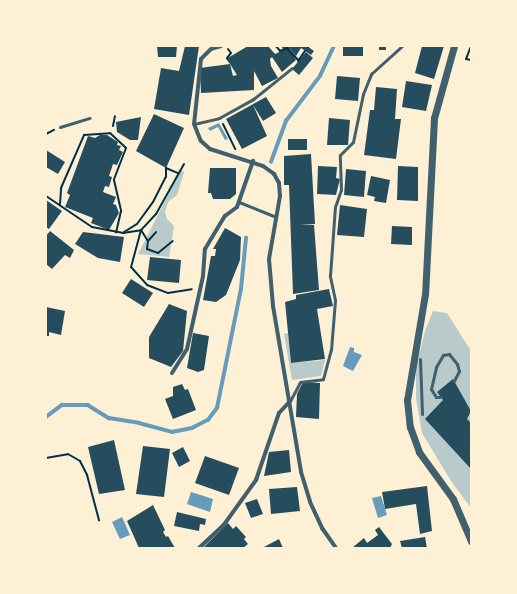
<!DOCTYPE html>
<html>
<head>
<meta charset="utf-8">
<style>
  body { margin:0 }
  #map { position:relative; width:517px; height:594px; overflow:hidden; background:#fdf0d5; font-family:Spectral,serif }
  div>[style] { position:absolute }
  .green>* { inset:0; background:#b9caca }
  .water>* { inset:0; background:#669bbc }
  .stream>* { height:3.5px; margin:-1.75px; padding:0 1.75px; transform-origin:1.75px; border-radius:1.75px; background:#669bbc }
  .building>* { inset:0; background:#264d5e }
  .path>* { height:2px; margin:-1px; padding:0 1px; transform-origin:1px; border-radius:1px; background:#003049 }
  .service>* { height:3px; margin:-1.5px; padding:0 1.5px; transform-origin:1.5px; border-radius:1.5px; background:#3f606c }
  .minor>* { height:4px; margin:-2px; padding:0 2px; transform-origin:2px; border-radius:2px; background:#3f606c }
  .tertiary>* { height:7px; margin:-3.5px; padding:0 3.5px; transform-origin:3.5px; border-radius:3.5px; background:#3f606c }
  span { translate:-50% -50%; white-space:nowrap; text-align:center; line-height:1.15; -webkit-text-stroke:4px #fdf0d5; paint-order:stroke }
  .frame { position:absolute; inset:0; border:47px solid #fdf0d5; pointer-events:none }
</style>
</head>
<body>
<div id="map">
  <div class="green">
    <i style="clip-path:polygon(181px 170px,184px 172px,177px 195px,168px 202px,165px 212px,167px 219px,174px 226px,169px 257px,138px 254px)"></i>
    <i style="clip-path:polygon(433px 311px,447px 313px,471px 351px,471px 508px,451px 481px,422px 433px,416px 399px,416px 367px,425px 331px)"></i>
    <i style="clip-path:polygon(288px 333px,291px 363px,325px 360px,321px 376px,292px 380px,284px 334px)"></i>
  </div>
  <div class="water">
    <i style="clip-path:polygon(219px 123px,228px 139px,225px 140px,218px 127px,210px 131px,208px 128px)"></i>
    <i style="clip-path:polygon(350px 347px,354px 348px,354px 352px,362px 355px,353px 371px,343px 366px)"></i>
    <i style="clip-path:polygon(191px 492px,213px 499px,210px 512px,187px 504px)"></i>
    <i style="clip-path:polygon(381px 496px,387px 515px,378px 518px,372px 498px)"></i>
    <i style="clip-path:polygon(122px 517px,130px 535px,120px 539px,112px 522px)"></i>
  </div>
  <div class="stream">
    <i style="left:271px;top:162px;width:44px;rotate:-69.9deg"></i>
    <i style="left:286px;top:121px;width:56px;rotate:-52.9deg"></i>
    <i style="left:320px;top:76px;width:33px;rotate:-65deg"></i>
    <i style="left:46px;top:417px;width:20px;rotate:-37deg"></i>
    <i style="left:62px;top:405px;width:26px"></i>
    <i style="left:88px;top:405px;width:25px;rotate:32deg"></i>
    <i style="left:109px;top:418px;width:30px;rotate:9deg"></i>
    <i style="left:139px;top:423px;width:34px;rotate:15deg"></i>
    <i style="left:172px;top:432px;width:20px;rotate:-11deg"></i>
    <i style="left:192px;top:428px;width:18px;rotate:-27deg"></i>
    <i style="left:208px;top:420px;width:15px;rotate:-53deg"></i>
    <i style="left:217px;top:408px;width:121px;rotate:-78.6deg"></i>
    <i style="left:241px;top:289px;width:51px;rotate:-84.4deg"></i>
  </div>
  <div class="building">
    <i style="clip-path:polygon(157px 46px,177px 46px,176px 57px,158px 57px)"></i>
    <i style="clip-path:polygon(185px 46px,199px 46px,189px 115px,154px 109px,161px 68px,179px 71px)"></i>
    <i style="clip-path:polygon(evenodd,248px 46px,268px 46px,275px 54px,284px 50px,281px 46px,307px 46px,314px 51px,311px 55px,301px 48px,296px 56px,289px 48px,296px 60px,282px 72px,272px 57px,270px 59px,271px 66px,278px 78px,262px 86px,254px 71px,254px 90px,201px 93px,200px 68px,230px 64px,226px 59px,248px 46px,230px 64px,237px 75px,233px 76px,230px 64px)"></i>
    <i style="clip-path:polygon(343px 46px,363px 46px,363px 56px,343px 56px)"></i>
    <i style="clip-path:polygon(379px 46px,386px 46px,386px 50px,379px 50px)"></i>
    <i style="clip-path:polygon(422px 46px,444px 46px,434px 79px,415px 73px)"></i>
    <i style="clip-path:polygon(306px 52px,313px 58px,299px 75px,292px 69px)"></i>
    <i style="clip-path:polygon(337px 76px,360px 78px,358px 101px,335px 99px)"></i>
    <i style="clip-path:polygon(406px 81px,432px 85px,426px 111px,402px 107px)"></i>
    <i style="clip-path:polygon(376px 87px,397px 89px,395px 119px,401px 119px,396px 159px,364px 155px,370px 110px,374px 110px)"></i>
    <i style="clip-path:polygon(266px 97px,276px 113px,263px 121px,253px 105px,267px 136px,242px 149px,226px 119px)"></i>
    <i style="clip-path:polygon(154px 114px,184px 128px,166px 168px,136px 151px)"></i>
    <i style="clip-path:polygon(141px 117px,138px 140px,130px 140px,117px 132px,116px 122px)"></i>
    <i style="clip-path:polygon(329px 118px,350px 120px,348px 145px,327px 145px)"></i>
    <i style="clip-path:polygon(100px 135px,107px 135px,118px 142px,117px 145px,121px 146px,119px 150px,123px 152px,117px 165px,113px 164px,109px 176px,112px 177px,109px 187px,105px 186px,103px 192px,116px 197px,113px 204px,116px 205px,119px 213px,109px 230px,91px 223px,93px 218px,65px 207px,70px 195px,67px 193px,88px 136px,95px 138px)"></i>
    <i style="clip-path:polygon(288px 139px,307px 139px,307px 150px,288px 150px)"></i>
    <i style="clip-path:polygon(46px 150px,65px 162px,58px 174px,46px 167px)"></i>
    <i style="clip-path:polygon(311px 154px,315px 224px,300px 225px,314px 225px,319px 290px,293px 294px,289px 185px,284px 185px,284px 156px)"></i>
    <i style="clip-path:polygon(318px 166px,337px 167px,336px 178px,340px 179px,336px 195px,317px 194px)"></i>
    <i style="clip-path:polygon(398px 166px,418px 167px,418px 201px,397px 200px)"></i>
    <i style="clip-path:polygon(210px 168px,236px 168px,236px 194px,230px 199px,213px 199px,211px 193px,208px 193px)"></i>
    <i style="clip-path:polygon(346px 169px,366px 171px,364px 197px,344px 195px)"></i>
    <i style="clip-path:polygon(371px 176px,390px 180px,386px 203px,374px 201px,375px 197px,367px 195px)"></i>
    <i style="clip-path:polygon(46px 200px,62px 211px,49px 229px,46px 227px)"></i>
    <i style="clip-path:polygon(340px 205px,367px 209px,364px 237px,337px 235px)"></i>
    <i style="clip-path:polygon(392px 226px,412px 227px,412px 245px,391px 244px)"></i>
    <i style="clip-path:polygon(225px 228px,241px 237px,240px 260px,226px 295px,216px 302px,203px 300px,211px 256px,215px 256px,216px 249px,213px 249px)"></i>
    <i style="clip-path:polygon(50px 231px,74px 250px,70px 258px,65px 255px,52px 269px,46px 264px,46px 236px)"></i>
    <i style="clip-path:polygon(83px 232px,124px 237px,120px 262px,98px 258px,75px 244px)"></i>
    <i style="clip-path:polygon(150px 257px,181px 260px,179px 283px,147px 280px)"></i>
    <i style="clip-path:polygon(131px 279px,153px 293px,144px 307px,122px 293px)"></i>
    <i style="clip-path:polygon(329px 289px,333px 306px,317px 309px,325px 359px,291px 363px,285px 302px,296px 299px,296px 295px)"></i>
    <i style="clip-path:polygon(169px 304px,187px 311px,183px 351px,171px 367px,149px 358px,149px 337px)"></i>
    <i style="clip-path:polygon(46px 307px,65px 311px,61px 335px,49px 332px,49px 336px,46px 336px)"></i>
    <i style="clip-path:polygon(193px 333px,209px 336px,204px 370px,198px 372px,187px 368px)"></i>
    <i style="clip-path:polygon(453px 379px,471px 411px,467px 419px,471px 423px,471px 469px,425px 419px,443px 400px,437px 392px)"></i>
    <i style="clip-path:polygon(303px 382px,320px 383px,319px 419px,296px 417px,297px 394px)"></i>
    <i style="clip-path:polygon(182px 384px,185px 390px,188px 389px,196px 410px,173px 419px,165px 399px,173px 396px,173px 387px)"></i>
    <i style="clip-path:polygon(114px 440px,125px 490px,99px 494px,88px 447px)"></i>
    <i style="clip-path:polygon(143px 446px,170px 449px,164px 497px,136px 494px)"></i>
    <i style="clip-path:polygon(183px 447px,190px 461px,179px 467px,172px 453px)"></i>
    <i style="clip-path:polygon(289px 450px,291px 472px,264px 476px,269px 452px)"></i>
    <i style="clip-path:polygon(205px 456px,239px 468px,229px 495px,195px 483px)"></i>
    <i style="clip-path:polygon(427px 486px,432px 531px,420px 534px,416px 504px,385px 509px,382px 492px)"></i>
    <i style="clip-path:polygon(297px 487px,300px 511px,271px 514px,269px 489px)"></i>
    <i style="clip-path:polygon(257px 499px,263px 514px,251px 518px,245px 503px)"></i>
    <i style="clip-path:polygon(153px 505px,165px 530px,163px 532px,166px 537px,168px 536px,175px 548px,139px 548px,127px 521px)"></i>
    <i style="clip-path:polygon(177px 512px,206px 519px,205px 525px,200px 524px,199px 531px,174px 526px)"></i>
    <i style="clip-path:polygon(228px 523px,233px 529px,236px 526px,246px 537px,244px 539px,248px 544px,243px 548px,203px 548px)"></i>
    <i style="clip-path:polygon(379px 527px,392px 544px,390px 548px,352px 548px,364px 538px,367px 543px,378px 535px,375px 530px)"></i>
    <i style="clip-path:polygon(425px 537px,427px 548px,402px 548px,400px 541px)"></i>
    <i style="clip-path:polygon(279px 539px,283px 548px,262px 548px)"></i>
  </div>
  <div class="path">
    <i style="left:276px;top:46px;width:6px;rotate:51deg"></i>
    <i style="left:280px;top:51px;width:8px;rotate:-23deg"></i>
    <i style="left:287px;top:48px;width:16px;rotate:47deg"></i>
    <i style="left:471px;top:46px;width:14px;rotate:111deg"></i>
    <i style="left:466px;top:59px;width:5px;rotate:11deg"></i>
    <i style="left:308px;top:47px;width:1px;rotate:-45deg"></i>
    <i style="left:227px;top:58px;width:6px;rotate:-51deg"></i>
    <i style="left:231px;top:53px;width:5px;rotate:-127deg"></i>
    <i style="left:298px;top:61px;width:12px;rotate:-55deg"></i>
    <i style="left:223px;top:124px;width:28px;rotate:64deg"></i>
    <i style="left:113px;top:126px;width:10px;rotate:-79deg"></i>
    <i style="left:46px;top:134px;width:9px;rotate:-27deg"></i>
    <i style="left:184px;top:164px;width:57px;rotate:119.2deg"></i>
    <i style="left:156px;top:214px;width:22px;rotate:133deg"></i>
    <i style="left:141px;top:230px;width:38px;rotate:105deg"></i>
    <i style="left:131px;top:267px;width:24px;rotate:48deg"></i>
    <i style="left:147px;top:285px;width:22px;rotate:21deg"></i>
    <i style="left:168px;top:293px;width:24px;rotate:-9deg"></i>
    <i style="left:46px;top:196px;width:55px;rotate:34deg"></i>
    <i style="left:92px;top:227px;width:32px;rotate:11deg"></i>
    <i style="left:123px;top:233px;width:18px;rotate:-9deg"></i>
    <i style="left:141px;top:230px;width:13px;rotate:58deg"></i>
    <i style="left:148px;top:241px;width:8px;rotate:97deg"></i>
    <i style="left:147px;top:249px;width:12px;rotate:20deg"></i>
    <i style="left:158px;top:253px;width:19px;rotate:-39deg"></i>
    <i style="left:60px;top:204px;width:16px;rotate:-86deg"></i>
    <i style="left:61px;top:188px;width:58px;rotate:-66.5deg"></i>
    <i style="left:84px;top:135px;width:26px;rotate:-4deg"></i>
    <i style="left:110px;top:133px;width:22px;rotate:43deg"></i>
    <i style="left:126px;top:148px;width:34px;rotate:111deg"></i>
    <i style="left:114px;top:180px;width:32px;rotate:77deg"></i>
    <i style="left:121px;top:211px;width:22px;rotate:103deg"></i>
    <i style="left:124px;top:232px;width:15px;rotate:-32deg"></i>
    <i style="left:137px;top:224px;width:27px;rotate:-54deg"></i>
    <i style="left:153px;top:202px;width:28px;rotate:-63deg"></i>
    <i style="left:166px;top:177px;width:9px;rotate:-90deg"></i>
    <i style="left:166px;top:168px;width:13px;rotate:23deg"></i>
    <i style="left:148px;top:241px;width:12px;rotate:-48deg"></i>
    <i style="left:46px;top:458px;width:22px;rotate:-10deg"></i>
    <i style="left:68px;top:454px;width:14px;rotate:30deg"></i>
    <i style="left:80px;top:461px;width:16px;rotate:63deg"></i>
    <i style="left:87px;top:475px;width:47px;rotate:75.1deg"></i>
  </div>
  <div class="service">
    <i style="left:194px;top:124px;width:26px;rotate:-13deg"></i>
    <i style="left:219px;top:118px;width:38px;rotate:-29deg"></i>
    <i style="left:252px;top:100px;width:51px;rotate:-38.7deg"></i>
    <i style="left:60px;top:127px;width:31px;rotate:-17deg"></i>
    <i style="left:239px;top:202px;width:40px;rotate:22deg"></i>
    <i style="left:420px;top:359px;width:55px;rotate:87.9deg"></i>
    <i style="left:440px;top:397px;width:4px;rotate:180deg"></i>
    <i style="left:436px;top:397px;width:9px;rotate:-122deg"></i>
    <i style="left:431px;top:389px;width:23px;rotate:-77deg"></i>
    <i style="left:436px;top:367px;width:14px;rotate:-60deg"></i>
    <i style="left:443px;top:355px;width:6px;rotate:-9deg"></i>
    <i style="left:449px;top:354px;width:13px;rotate:51deg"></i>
    <i style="left:457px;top:364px;width:7px;rotate:74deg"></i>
    <i style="left:459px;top:371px;width:11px;rotate:117deg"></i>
    <i style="left:290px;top:401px;width:21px;rotate:-62deg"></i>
    <i style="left:300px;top:382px;width:23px;rotate:-7deg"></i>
    <i style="left:323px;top:379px;width:30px;rotate:-75deg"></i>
    <i style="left:331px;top:350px;width:50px;rotate:-85.4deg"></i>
    <i style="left:335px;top:300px;width:25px;rotate:-102deg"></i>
    <i style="left:330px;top:276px;width:69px;rotate:-85.9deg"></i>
    <i style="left:335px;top:207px;width:18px;rotate:-71deg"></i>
    <i style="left:341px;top:190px;width:35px;rotate:-92deg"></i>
    <i style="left:340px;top:155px;width:18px;rotate:-45deg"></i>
    <i style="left:353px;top:142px;width:49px;rotate:-78.2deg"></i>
    <i style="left:363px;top:94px;width:22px;rotate:-68deg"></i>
    <i style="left:371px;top:74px;width:42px;rotate:-42.1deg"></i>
  </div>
  <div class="minor">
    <i style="left:221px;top:46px;width:10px;rotate:163deg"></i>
    <i style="left:211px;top:49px;width:14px;rotate:135deg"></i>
    <i style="left:201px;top:59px;width:65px;rotate:96.1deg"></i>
    <i style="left:194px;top:124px;width:18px;rotate:68deg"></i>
    <i style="left:201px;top:141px;width:12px;rotate:42deg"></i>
    <i style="left:210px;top:149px;width:56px;rotate:17.8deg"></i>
    <i style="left:263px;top:166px;width:14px;rotate:36deg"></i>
    <i style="left:274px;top:174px;width:10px;rotate:61deg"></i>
    <i style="left:279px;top:183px;width:13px;rotate:86deg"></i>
    <i style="left:280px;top:196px;width:64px;rotate:99.9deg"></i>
    <i style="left:269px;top:259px;width:47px;rotate:85.1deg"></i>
    <i style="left:273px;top:306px;width:168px;rotate:80.4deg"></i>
    <i style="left:301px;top:472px;width:31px;rotate:73deg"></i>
    <i style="left:310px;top:502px;width:29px;rotate:65deg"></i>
    <i style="left:322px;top:528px;width:24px;rotate:55deg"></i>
    <i style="left:172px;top:373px;width:28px;rotate:-58deg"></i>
    <i style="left:187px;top:349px;width:75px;rotate:-77.6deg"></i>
    <i style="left:203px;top:276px;width:27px;rotate:-86deg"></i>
    <i style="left:205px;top:249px;width:39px;rotate:-59deg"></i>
    <i style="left:225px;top:216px;width:15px;rotate:-37deg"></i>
    <i style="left:237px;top:207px;width:49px;rotate:-70.8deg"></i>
    <i style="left:199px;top:548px;width:33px;rotate:-43deg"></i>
    <i style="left:223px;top:526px;width:57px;rotate:-54.3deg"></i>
    <i style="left:256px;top:480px;width:71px;rotate:-71.1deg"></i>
    <i style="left:279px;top:413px;width:16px;rotate:-47deg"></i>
  </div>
  <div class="tertiary">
    <i style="left:454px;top:46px;width:75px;rotate:105.5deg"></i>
    <i style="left:434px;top:118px;width:176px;rotate:92.9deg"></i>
    <i style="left:425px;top:294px;width:108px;rotate:99.6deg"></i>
    <i style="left:407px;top:400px;width:27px;rotate:84deg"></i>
    <i style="left:410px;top:427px;width:27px;rotate:70deg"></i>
    <i style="left:419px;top:452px;width:58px;rotate:54.1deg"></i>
    <i style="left:453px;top:499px;width:46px;rotate:66.8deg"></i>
  </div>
  <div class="frame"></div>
</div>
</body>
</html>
